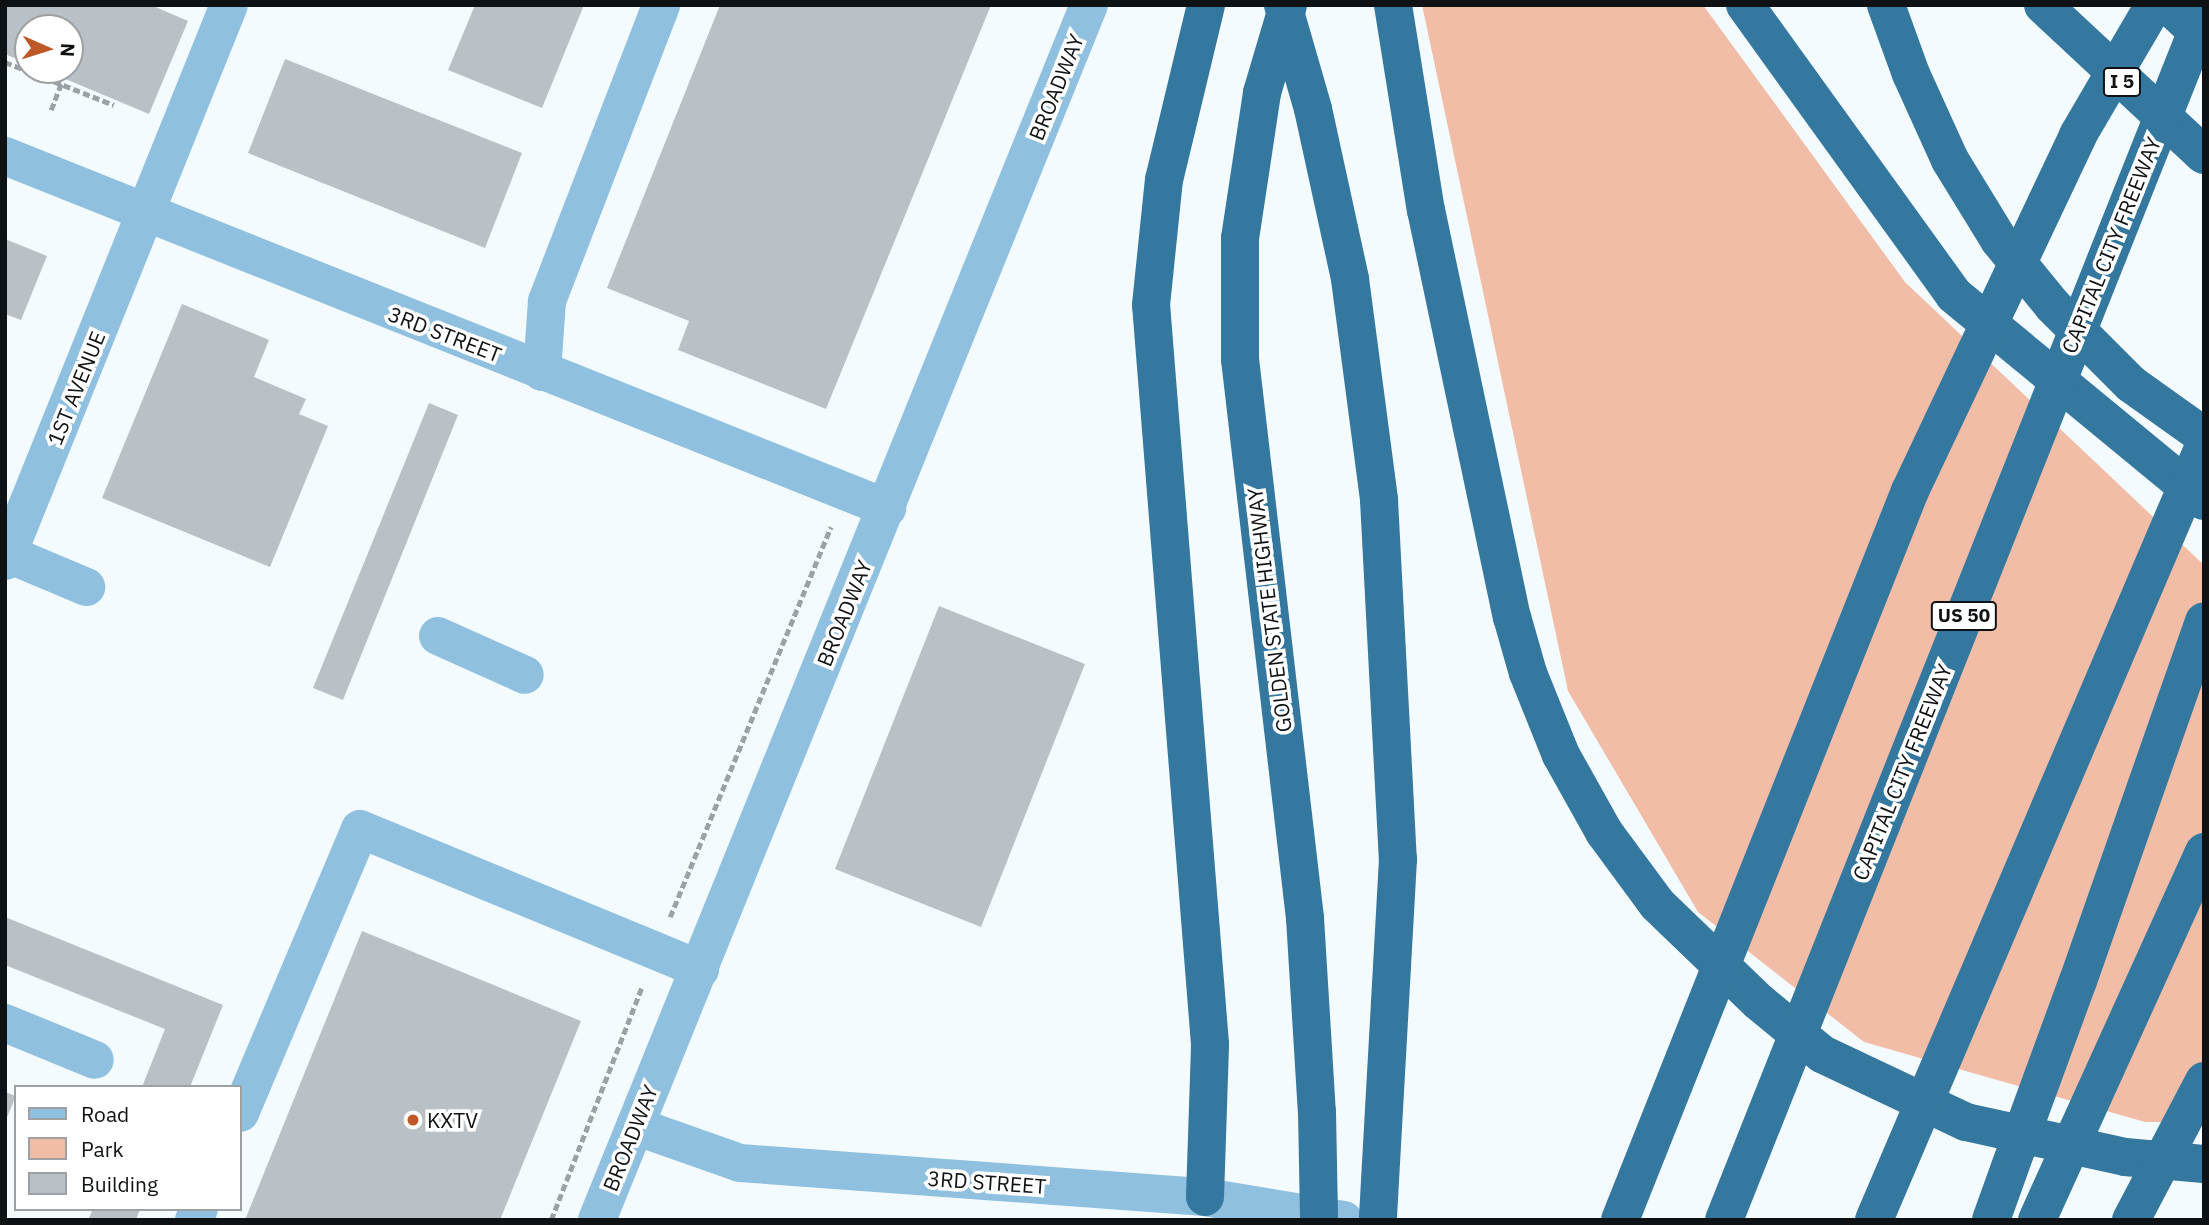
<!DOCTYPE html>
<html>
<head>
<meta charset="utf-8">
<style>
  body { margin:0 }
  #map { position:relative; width:2209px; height:1225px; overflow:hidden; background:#f4fbff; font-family:"IBM Plex Sans",sans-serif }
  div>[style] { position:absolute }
  .green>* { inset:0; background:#f2bda7 }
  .building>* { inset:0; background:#b9c1c6 }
  .path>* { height:4.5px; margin-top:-2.25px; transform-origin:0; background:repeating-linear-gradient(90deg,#9ba1a4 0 7px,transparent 0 10.5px) }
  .minor>* { height:38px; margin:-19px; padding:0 19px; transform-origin:19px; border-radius:19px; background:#90c0e0 }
  .highway>* { height:38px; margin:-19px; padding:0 19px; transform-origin:19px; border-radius:19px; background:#35789f }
  .highway-bridge>* { height:38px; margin:-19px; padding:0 19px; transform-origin:19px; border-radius:19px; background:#35789f }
  .dots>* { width:19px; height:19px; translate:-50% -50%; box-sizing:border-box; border:4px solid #fff; border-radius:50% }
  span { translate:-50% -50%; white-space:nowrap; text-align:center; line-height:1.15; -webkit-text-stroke:7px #fff; paint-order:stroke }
  .shield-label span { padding:2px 5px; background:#fff; border:2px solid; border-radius:5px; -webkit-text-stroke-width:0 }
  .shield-label { font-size:19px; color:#0f1214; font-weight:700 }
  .street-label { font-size:21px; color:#0f1214 }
  .poi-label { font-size:21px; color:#0f1214 }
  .left { translate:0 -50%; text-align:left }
  .frame { position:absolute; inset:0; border:7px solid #0f1214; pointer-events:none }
  .legend { position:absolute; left:14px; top:1085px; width:228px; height:126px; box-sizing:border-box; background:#fff; border:2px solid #9fa0a1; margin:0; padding:9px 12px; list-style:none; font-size:21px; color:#0f1214 }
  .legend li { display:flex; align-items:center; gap:14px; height:35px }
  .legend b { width:35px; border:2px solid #9fa0a1 }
  .north { position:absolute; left:14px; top:14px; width:70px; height:70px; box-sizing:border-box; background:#fff; border:2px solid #9fa0a1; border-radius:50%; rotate:93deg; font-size:19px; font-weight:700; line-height:28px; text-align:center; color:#0f1214 }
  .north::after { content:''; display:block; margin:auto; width:24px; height:32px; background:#be5927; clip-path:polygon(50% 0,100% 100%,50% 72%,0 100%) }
</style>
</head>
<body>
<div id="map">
  <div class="green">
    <i style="clip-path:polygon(1422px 5px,1703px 5px,1905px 282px,2204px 565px,2204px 1122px,2145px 1122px,1864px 1042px,1698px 912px,1568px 691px)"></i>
  </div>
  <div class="building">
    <i style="clip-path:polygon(5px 5px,151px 5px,188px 21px,149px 114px,44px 70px,70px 70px,70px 28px,28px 28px,28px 64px,5px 54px)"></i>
    <i style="clip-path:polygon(475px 5px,584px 5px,542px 108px,448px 70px)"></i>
    <i style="clip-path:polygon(720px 5px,991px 5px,826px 409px,678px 350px,689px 321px,607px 288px)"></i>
    <i style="clip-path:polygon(285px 59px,522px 153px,485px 248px,248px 153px)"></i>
    <i style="clip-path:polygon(5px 239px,47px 256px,21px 320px,5px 314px)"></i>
    <i style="clip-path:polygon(182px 304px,269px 340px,254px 377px,306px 399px,299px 414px,328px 426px,270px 567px,102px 498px)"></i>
    <i style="clip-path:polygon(429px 403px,458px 415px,343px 700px,313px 688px)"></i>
    <i style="clip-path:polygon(939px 606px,1085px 664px,981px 927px,835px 869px)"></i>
    <i style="clip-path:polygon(5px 917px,223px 1005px,190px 1087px,142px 1087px,165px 1029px,5px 965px)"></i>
    <i style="clip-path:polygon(362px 931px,581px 1021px,500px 1220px,245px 1220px)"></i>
    <i style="clip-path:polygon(5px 1092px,16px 1096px,5px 1122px)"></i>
    <i style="clip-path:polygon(93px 1209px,140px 1209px,136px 1220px,88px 1220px)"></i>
  </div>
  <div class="path">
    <i style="left:5px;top:62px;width:117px;rotate:21.5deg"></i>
    <i style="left:51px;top:110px;width:28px;rotate:-69deg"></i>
    <i style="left:670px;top:917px;width:422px;rotate:-67.6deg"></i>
    <i style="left:551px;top:1220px;width:250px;rotate:-68.7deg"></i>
  </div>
  <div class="minor">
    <i style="left:5px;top:156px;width:950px;rotate:21.76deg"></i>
    <i style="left:542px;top:372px;width:71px;rotate:-86deg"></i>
    <i style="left:547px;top:301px;width:317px;rotate:-68.9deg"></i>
    <i style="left:8px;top:554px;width:85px;rotate:22.9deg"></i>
    <i style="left:5px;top:561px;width:599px;rotate:-68.06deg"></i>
    <i style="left:438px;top:636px;width:95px;rotate:24.1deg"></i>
    <i style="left:5px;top:1023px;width:97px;rotate:22.3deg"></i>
    <i style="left:240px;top:1113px;width:308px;rotate:-67.1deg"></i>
    <i style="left:360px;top:829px;width:368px;rotate:22.4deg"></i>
    <i style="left:635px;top:1126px;width:111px;rotate:19.4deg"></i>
    <i style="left:740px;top:1163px;width:466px;rotate:4.2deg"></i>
    <i style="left:1205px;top:1197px;width:141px;rotate:9.4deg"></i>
    <i style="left:194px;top:1220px;width:12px;rotate:-66deg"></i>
    <i style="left:597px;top:1220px;width:1311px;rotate:-67.96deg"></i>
  </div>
  <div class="highway">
    <i style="left:1288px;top:5px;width:92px;rotate:106.5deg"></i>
    <i style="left:1262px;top:93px;width:147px;rotate:98.6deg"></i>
    <i style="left:1240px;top:238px;width:121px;rotate:90deg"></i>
    <i style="left:1240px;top:359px;width:563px;rotate:83.37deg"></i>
    <i style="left:1305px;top:918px;width:194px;rotate:86.5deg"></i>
    <i style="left:1393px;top:5px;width:208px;rotate:80.9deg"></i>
    <i style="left:1426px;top:210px;width:416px;rotate:78.1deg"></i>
    <i style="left:1512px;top:617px;width:58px;rotate:74.1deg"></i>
    <i style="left:1528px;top:673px;width:88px;rotate:68.1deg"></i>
    <i style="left:1561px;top:755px;width:88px;rotate:60.8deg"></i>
    <i style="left:1604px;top:832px;width:89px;rotate:53.6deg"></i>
    <i style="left:1657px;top:904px;width:141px;rotate:43.9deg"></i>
    <i style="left:1759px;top:1002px;width:82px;rotate:39.5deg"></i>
    <i style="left:1822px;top:1054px;width:159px;rotate:25.3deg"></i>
    <i style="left:1966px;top:1122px;width:163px;rotate:12.4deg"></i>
    <i style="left:2125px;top:1157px;width:79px;rotate:5.1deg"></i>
    <i style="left:1745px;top:5px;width:357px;rotate:54.2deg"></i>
    <i style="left:1954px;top:295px;width:324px;rotate:39.5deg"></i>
    <i style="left:1886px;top:5px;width:73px;rotate:70.1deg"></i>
    <i style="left:1911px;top:74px;width:94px;rotate:65.6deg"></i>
    <i style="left:1950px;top:160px;width:94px;rotate:58.5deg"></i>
    <i style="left:1999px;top:240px;width:85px;rotate:50.7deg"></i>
    <i style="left:2053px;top:306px;width:110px;rotate:45deg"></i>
    <i style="left:2131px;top:384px;width:90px;rotate:35.5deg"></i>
    <i style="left:2043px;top:5px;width:220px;rotate:43deg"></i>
    <i style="left:2168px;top:5px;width:49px;rotate:42.5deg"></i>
    <i style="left:1350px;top:279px;width:223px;rotate:82.5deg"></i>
    <i style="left:1379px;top:500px;width:360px;rotate:87deg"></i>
    <i style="left:1398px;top:859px;width:362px;rotate:93.2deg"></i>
    <i style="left:2078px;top:981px;width:381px;rotate:-70.7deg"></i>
    <i style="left:1205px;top:1197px;width:153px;rotate:-88.1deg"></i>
    <i style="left:1210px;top:1044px;width:741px;rotate:-94.56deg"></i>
    <i style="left:1151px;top:305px;width:126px;rotate:-84.1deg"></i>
    <i style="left:1164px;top:180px;width:180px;rotate:-76.5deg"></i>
    <i style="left:1991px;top:1220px;width:74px;rotate:-70.3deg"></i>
  </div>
  <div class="highway-bridge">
    <i style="left:1283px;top:5px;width:108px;rotate:73.9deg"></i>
    <i style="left:1313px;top:109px;width:174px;rotate:77.7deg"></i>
    <i style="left:1317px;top:1112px;width:108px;rotate:88.9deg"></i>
    <i style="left:2016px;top:1150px;width:180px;rotate:-69.9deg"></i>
    <i style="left:1620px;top:1220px;width:785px;rotate:-68.31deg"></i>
    <i style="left:1910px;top:491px;width:394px;rotate:-64.7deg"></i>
    <i style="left:2078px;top:135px;width:151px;rotate:-59.7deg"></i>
    <i style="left:1724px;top:1220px;width:1299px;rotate:-68.31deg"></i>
    <i style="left:1874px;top:1220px;width:841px;rotate:-66.91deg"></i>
    <i style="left:2037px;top:1220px;width:404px;rotate:-65.6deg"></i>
    <i style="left:2131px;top:1220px;width:157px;rotate:-62.3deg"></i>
  </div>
  <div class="dots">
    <i style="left:413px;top:1120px;background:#be5927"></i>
  </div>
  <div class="shield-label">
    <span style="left:2122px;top:82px">I 5</span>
    <span style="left:1964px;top:616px">US 50</span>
  </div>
  <div class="street-label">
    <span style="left:1056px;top:87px;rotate:-68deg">BROADWAY</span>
    <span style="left:2111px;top:245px;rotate:-68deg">CAPITAL CITY FREEWAY</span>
    <span style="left:445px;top:334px;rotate:21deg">3RD STREET</span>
    <span style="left:76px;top:388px;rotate:-68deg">1ST AVENUE</span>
    <span style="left:1269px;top:610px;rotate:-97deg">GOLDEN STATE HIGHWAY</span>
    <span style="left:844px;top:613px;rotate:-68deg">BROADWAY</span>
    <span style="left:1902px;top:772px;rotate:-68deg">CAPITAL CITY FREEWAY</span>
    <span style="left:630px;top:1138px;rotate:-68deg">BROADWAY</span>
    <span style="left:987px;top:1182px;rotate:4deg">3RD STREET</span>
  </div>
  <div class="poi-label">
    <span class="left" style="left:427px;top:1120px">KXTV</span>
  </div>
  <div class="frame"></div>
  <ul class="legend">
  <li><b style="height:9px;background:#90c0e0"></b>Road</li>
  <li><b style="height:19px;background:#f2bda7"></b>Park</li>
  <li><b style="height:19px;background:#b9c1c6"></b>Building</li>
  </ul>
  <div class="north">N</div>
</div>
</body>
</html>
